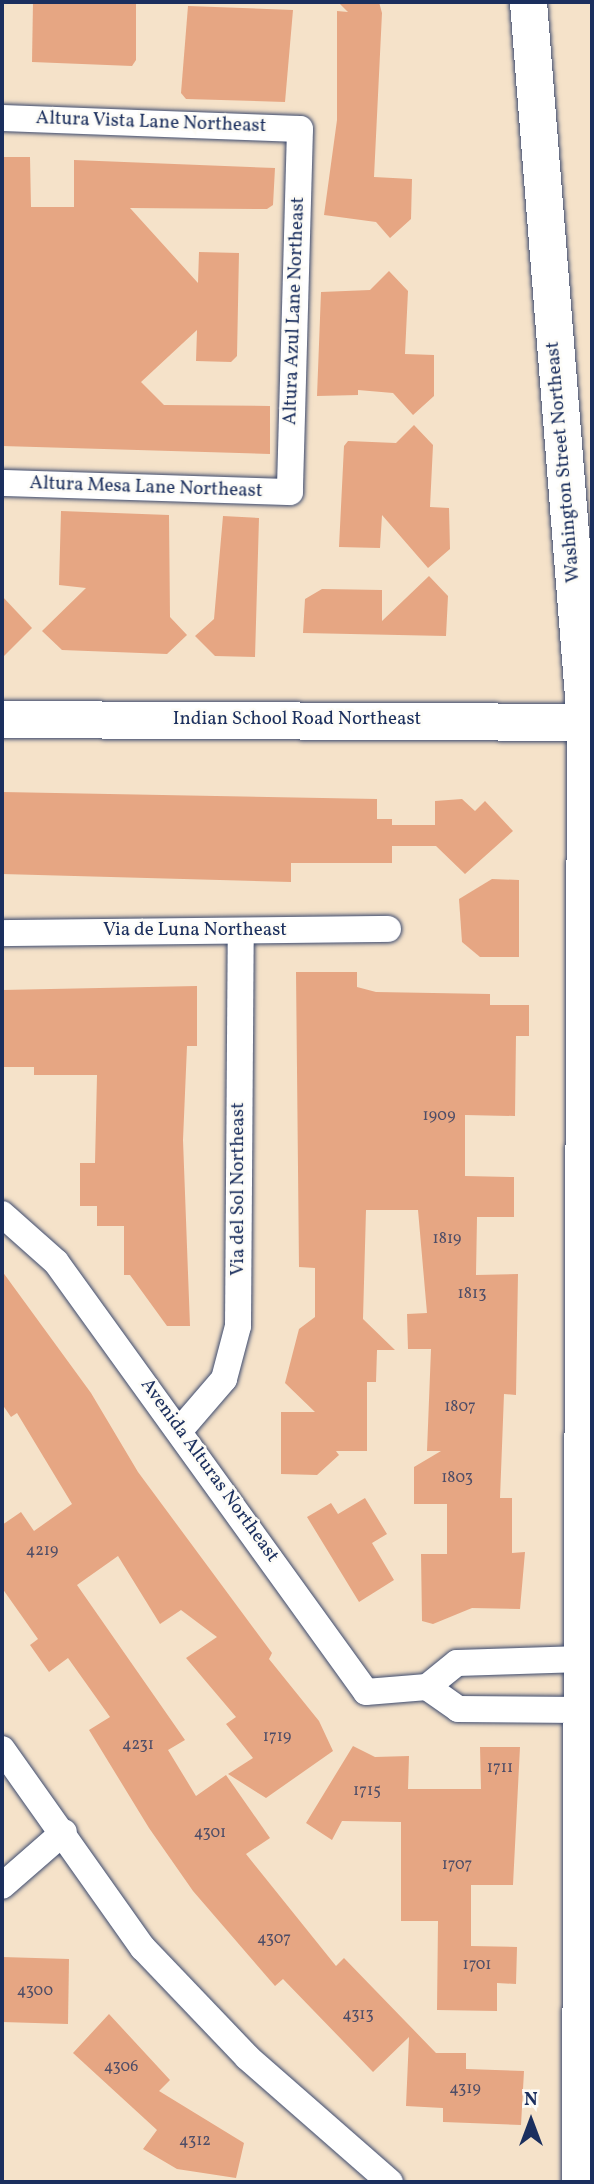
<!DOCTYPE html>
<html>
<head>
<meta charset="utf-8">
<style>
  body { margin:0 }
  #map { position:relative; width:594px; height:2184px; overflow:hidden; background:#f5e2c9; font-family:Vollkorn,serif }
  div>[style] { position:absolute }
  .building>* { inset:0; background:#e6a683 }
  .roads { filter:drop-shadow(0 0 2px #3c4a6e) drop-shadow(0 0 2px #3c4a6e) }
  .street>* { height:26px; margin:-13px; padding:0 13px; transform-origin:13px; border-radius:13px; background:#fff }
  .secondary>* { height:37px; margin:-18.5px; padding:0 18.5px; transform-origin:18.5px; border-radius:18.5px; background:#fff }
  span { translate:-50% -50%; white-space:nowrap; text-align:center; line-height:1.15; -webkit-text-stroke:5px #fdfcf7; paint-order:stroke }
  .number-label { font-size:16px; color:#4e4d67 }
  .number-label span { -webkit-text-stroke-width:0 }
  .street-label { font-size:19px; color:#1b2f5e }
  .frame { position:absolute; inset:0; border:4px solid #1b2f5e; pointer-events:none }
  .north { position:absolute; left:496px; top:2086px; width:70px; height:70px; -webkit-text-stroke:5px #fdfcf7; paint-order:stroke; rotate:0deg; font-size:19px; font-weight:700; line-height:28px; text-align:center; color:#1b2f5e }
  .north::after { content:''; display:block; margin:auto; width:24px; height:32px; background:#1b2f5e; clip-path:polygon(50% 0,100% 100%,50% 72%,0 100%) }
</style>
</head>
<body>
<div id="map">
  <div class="building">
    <i style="clip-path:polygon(33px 2px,136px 2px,136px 60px,132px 66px,32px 62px)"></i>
    <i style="clip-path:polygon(338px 2px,379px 2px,382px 13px,374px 177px,412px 179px,411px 219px,390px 238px,376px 222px,324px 215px,337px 120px,337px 11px,348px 12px)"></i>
    <i style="clip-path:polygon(188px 6px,293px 10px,285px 102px,186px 99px,181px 93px)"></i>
    <i style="clip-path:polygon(2px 157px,30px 157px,31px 207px,74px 207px,74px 160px,275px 168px,273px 205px,267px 209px,130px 208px,198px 283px,199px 252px,239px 253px,237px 356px,231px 362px,196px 361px,197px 330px,141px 382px,164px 405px,270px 406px,270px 454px,2px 446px)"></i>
    <i style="clip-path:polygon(389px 271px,408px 291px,405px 354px,434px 355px,434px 396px,413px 415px,393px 393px,358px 390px,358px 395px,317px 396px,321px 292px,370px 290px)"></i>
    <i style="clip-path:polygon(414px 425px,433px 445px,430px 507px,449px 508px,450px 549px,428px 568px,382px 515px,380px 548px,339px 547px,344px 446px,348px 441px,396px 443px)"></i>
    <i style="clip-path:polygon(61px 511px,169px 515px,170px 617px,187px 635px,167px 654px,62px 650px,42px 631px,86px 588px,59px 585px)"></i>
    <i style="clip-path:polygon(223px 516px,259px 518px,255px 657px,215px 656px,195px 636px,214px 619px)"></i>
    <i style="clip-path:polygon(429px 576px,448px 596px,446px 636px,303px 633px,305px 599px,322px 589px,382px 590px,382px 621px)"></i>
    <i style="clip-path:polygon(2px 596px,32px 628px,2px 658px)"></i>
    <i style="clip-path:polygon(2px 792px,377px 799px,377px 819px,392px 819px,392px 825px,435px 825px,435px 801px,462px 799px,475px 811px,485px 801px,513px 831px,465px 874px,436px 846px,392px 846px,392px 863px,291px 863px,291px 882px,2px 874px)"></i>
    <i style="clip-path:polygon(492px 879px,519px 880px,519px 957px,480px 957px,462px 942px,459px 899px)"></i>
    <i style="clip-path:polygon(296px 972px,357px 972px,357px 987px,376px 992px,490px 994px,490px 1005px,529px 1005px,529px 1036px,516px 1036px,515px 1116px,465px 1115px,465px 1176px,514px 1177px,514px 1217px,477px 1217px,476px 1275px,518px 1274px,516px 1395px,504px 1394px,500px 1498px,512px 1498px,512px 1553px,525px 1552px,520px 1609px,472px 1608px,433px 1624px,422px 1621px,421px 1554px,447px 1554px,447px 1504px,414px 1504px,414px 1467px,441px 1451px,427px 1451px,431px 1349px,408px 1349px,407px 1314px,427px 1313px,418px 1210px,366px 1210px,363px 1319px,395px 1350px,377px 1350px,376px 1382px,367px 1382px,367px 1451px,336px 1451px,339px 1455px,317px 1475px,281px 1474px,281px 1412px,315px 1412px,285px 1383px,299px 1329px,315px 1317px,315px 1268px,299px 1267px)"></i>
    <i style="clip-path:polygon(197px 986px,197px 1046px,187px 1046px,183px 1140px,190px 1326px,167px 1326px,130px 1275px,124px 1275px,124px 1226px,97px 1226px,97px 1206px,80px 1206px,80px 1163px,95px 1163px,97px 1075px,34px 1075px,34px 1067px,2px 1067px,2px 990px)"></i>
    <i style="clip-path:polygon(2px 1271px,91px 1393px,138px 1472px,272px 1653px,269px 1659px,319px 1721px,333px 1751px,266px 1798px,228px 1774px,253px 1758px,226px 1724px,236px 1717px,186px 1658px,217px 1637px,181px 1610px,160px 1624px,118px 1556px,77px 1585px,185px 1740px,168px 1750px,196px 1796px,226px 1775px,270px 1838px,246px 1854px,336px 1966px,344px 1958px,436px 2053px,466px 2053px,466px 2069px,524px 2071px,521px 2125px,443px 2122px,443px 2108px,406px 2106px,409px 2037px,373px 2072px,283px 1979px,275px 1986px,193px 1891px,149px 1828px,89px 1730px,110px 1717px,68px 1658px,49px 1672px,30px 1645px,38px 1639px,2px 1588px,2px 1525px,21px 1512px,34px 1531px,72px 1504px,17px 1413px,11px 1417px,2px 1404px)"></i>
    <i style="clip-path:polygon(365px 1498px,387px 1534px,372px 1543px,394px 1580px,359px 1602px,307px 1517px,331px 1503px,338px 1514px)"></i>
    <i style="clip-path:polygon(353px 1746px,375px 1757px,409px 1756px,408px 1789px,481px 1789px,480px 1747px,520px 1747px,513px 1885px,471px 1885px,471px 1946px,517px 1947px,516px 1984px,497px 1983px,497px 2011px,437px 2010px,438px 1921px,401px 1921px,401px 1822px,342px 1821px,332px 1840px,306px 1823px)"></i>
    <i style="clip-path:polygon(2px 1957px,69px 1959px,68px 2024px,2px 2022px)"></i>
    <i style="clip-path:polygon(109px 2014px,170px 2080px,159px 2091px,244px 2143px,236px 2178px,177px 2169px,143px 2149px,157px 2130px,73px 2053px)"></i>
  </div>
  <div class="roads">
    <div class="street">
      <i style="left:2px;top:118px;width:298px;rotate:2.1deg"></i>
      <i style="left:300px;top:129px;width:363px;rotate:91.6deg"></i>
      <i style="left:290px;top:492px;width:288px;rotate:-178.2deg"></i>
      <i style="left:2px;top:933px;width:386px;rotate:-0.6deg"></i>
      <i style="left:2px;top:1214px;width:72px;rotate:41.6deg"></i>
      <i style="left:56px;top:1262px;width:530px;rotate:54.21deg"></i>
      <i style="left:366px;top:1692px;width:61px;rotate:-4.7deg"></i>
      <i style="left:427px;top:1687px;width:38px;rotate:-39deg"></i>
      <i style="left:457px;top:1663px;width:125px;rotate:-1.8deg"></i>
      <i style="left:181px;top:1429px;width:66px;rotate:-49.3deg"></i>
      <i style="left:224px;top:1379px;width:55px;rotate:-75.2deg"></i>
      <i style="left:238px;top:1326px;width:394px;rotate:-89.6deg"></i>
      <i style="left:427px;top:1687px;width:38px;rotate:35deg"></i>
      <i style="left:458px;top:1709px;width:123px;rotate:0.5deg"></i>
      <i style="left:2px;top:1749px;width:244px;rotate:54.7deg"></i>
      <i style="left:143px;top:1948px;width:151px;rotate:46.3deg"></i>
      <i style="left:247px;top:2057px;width:190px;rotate:41.2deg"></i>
      <i style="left:2px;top:1886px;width:82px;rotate:-41.1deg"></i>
    </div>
    <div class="secondary">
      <i style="left:528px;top:2px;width:722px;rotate:85.47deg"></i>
      <i style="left:585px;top:722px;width:1460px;rotate:90.2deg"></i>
      <i style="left:2px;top:719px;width:590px;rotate:0.29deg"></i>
    </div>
  </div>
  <div class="number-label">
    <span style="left:439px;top:1116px">1909</span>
    <span style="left:447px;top:1239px">1819</span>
    <span style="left:472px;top:1294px">1813</span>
    <span style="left:460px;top:1407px">1807</span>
    <span style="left:457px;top:1478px">1803</span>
    <span style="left:42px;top:1551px">4219</span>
    <span style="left:277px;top:1737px">1719</span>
    <span style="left:138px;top:1745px">4231</span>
    <span style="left:500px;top:1768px">1711</span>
    <span style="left:367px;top:1791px">1715</span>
    <span style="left:210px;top:1833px">4301</span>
    <span style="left:457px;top:1865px">1707</span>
    <span style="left:274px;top:1939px">4307</span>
    <span style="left:477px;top:1965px">1701</span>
    <span style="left:35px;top:1991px">4300</span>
    <span style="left:358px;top:2015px">4313</span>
    <span style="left:121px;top:2067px">4306</span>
    <span style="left:465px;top:2089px">4319</span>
    <span style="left:195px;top:2141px">4312</span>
  </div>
  <div class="street-label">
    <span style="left:151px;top:123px;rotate:2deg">Altura Vista Lane Northeast</span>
    <span style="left:295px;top:311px;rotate:-88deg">Altura Azul Lane Northeast</span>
    <span style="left:564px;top:462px;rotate:-95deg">Washington Street Northeast</span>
    <span style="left:146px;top:488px;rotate:2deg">Altura Mesa Lane Northeast</span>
    <span style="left:297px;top:720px">Indian School Road Northeast</span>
    <span style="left:195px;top:931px">Via de Luna Northeast</span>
    <span style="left:239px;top:1189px;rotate:-90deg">Via del Sol Northeast</span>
    <span style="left:209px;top:1471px;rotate:54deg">Avenida Alturas Northeast</span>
  </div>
  <div class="frame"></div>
  <div class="north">N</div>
</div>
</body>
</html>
